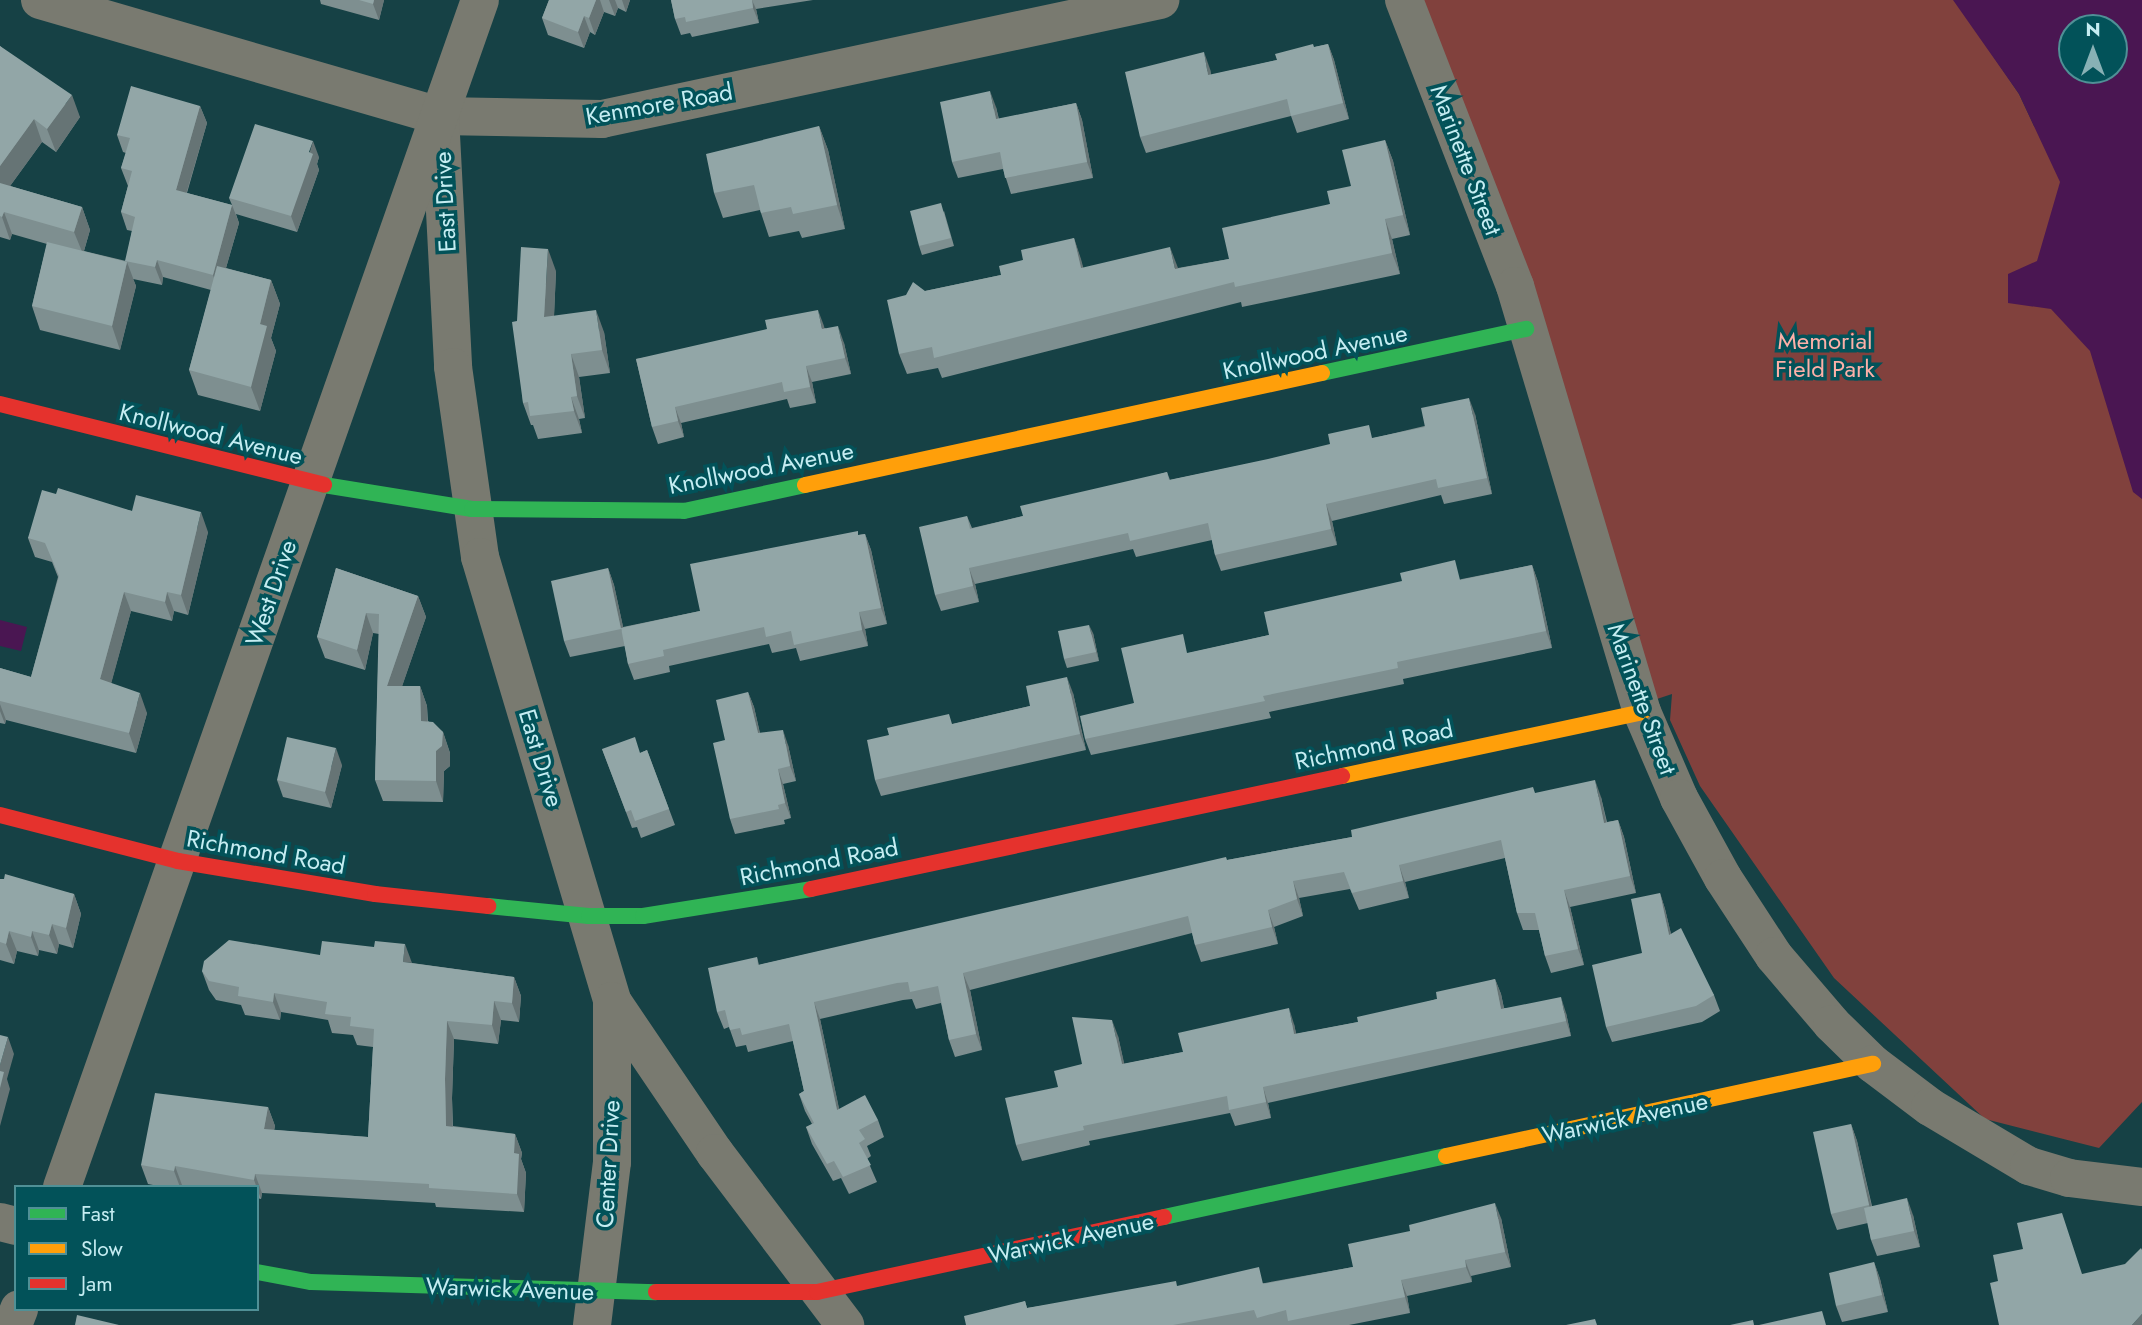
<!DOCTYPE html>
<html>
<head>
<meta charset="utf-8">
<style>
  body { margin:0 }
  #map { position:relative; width:2142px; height:1325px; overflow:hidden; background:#164145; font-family:Jost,sans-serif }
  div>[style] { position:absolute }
  .green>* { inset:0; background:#81413d }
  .water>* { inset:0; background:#4a1652 }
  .street>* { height:38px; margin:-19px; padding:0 19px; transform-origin:19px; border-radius:19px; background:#797a70 }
  .fast>* { height:16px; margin:-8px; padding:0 8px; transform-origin:8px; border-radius:8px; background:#30b455 }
  .slow>* { height:16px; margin:-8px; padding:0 8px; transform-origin:8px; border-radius:8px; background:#ff9f0a }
  .jam>* { height:16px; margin:-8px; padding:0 8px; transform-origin:8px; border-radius:8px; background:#e5322d }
  .wall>* { inset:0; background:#7e8f90 }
  .shaded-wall>* { inset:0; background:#667475 }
  .building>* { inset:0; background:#92a6a7 }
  span { translate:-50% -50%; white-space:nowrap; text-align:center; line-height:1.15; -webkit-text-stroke:7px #025259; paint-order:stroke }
  .street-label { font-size:24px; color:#c5edf2 }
  .park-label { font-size:24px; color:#fdb0a8 }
  .legend { position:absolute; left:14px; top:1185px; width:245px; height:126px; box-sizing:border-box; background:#025259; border:2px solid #509096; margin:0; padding:9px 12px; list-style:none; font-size:21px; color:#c5edf2 }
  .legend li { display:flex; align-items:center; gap:14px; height:35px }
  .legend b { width:35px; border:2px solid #509096 }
  .north { position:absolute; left:2058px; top:14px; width:70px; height:70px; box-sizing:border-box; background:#025259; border:2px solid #509096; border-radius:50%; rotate:0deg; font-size:19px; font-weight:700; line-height:28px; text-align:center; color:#c5edf2 }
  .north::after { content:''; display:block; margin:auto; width:24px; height:32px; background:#88b1b5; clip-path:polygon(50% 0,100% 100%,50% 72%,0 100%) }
</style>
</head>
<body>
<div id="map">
  <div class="green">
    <i style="clip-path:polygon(1412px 0,1970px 0,1989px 50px,2019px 94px,2034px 126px,2078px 169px,2142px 394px,2142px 1102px,2099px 1148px,1985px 1119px,1834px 978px,1700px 786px,1670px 720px,1672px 694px,1654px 700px)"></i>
  </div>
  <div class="water">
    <i style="clip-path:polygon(evenodd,1953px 0,2142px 0,2142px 499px,2133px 492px,2090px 351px,2051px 309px,2008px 303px,2008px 274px,2037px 261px,2060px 182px,2019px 94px,1953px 0,2072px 28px,2114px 28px,2114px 70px,2072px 70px,2072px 28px)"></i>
    <i style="clip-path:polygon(0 620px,27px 627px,21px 651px,0 646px)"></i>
  </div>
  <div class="street">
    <i style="left:40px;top:0;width:416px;rotate:16.2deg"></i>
    <i style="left:440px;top:116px;width:162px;rotate:1.1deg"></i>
    <i style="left:602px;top:119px;width:571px;rotate:-12.04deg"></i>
    <i style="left:1404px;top:0;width:307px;rotate:68.8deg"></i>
    <i style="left:1515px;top:286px;width:445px;rotate:73.4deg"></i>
    <i style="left:1642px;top:712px;width:94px;rotate:66.7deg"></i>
    <i style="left:1679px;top:798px;width:91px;rotate:61.2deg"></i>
    <i style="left:1723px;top:878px;width:93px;rotate:56.8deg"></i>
    <i style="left:1774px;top:956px;width:89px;rotate:49.5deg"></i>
    <i style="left:1832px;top:1024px;width:57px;rotate:44.3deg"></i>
    <i style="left:1873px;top:1064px;width:71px;rotate:37deg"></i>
    <i style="left:1930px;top:1107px;width:115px;rotate:30.8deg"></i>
    <i style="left:2029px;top:1166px;width:42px;rotate:16.7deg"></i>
    <i style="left:2069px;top:1178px;width:74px;rotate:7deg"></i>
    <i style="left:440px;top:116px;width:251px;rotate:87deg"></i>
    <i style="left:453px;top:367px;width:192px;rotate:81.9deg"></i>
    <i style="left:480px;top:557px;width:463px;rotate:73.4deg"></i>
    <i style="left:612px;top:1001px;width:184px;rotate:55.9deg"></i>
    <i style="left:715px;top:1153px;width:216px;rotate:52.9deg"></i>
    <i style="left:62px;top:1187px;width:1258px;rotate:-70.6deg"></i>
    <i style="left:0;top:1222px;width:16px;rotate:14deg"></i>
    <i style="left:13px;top:1325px;width:17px;rotate:-69deg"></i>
    <i style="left:592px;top:1325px;width:164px;rotate:-83deg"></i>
    <i style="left:612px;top:1162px;width:161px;rotate:-90deg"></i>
  </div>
  <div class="fast">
    <i style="left:1322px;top:373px;width:209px;rotate:-12.2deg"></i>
    <i style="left:324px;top:485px;width:150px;rotate:9.2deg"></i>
    <i style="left:472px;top:509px;width:212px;rotate:0.5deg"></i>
    <i style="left:684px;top:511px;width:124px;rotate:-12.1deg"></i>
    <i style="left:488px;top:906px;width:101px;rotate:5.7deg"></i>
    <i style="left:589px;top:916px;width:54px"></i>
    <i style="left:643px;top:916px;width:170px;rotate:-9.1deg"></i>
    <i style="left:1164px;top:1217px;width:289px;rotate:-12.2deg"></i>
    <i style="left:257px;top:1272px;width:55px;rotate:10.5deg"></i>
    <i style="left:311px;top:1282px;width:345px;rotate:1.7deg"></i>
  </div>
  <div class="slow">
    <i style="left:805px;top:485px;width:529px;rotate:-12.22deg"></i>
    <i style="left:1342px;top:776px;width:307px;rotate:-12deg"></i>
    <i style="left:1446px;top:1156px;width:437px;rotate:-12.2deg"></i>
  </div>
  <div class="jam">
    <i style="left:0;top:404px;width:334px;rotate:14deg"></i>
    <i style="left:0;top:815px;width:184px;rotate:14.5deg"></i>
    <i style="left:178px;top:861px;width:200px;rotate:9.5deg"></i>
    <i style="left:375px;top:894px;width:114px;rotate:6.1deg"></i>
    <i style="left:811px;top:889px;width:543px;rotate:-12.01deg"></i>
    <i style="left:656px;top:1292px;width:161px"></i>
    <i style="left:817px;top:1292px;width:355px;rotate:-12.2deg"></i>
  </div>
  <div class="wall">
    <i style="clip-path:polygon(320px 0,384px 0,379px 20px,321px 4px)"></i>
    <i style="clip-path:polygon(549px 0,630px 0,626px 12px,618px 8px,615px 16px,604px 12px,595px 35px,590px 32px,584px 48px,548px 35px,542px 18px)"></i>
    <i style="clip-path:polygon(671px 0,813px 0,756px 9px,759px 23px,692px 37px,690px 33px,681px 35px,675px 19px)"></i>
    <i style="clip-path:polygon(1328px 44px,1334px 60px,1349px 119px,1297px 133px,1291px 116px,1146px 153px,1140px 137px,1210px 69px,1211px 75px,1277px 60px,1315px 47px)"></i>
    <i style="clip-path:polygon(0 46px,80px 117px,56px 152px,42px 142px,10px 186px,82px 207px,90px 230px,84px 251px,126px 261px,132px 231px,127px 230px,121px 212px,128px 186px,121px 168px,126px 153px,123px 152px,117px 135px,200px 106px,207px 123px,187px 193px,232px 205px,229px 198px,319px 157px,317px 164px,319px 170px,297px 232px,236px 214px,239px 223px,226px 268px,271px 280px,280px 304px,271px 338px,276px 351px,260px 411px,198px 395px,189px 370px,211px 290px,163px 277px,162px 285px,133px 279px,136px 286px,120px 350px,40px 330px,32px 306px,47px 244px,12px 234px,10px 240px,0 237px)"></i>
    <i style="clip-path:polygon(1076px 103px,1082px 120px,1093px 178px,1011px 194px,1003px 169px,958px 178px,952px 162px,996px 107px,999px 119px)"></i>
    <i style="clip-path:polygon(819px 126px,828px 150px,845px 229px,802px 238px,799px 231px,769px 237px,760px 210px,723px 218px,714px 193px)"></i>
    <i style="clip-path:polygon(1385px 140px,1393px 161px,1410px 235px,1392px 239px,1400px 274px,1242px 307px,1241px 302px,942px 378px,938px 368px,907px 374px,899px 354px,925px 291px,1001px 275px,1023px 260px,1074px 238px,1083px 268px,1178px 268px,1229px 259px,1330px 204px,1351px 186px)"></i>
    <i style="clip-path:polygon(944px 211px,954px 246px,922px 255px,919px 246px)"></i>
    <i style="clip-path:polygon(556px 271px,554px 316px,604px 332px,610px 373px,579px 377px,585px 418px,579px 419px,582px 433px,538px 439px,533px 425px,531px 425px,523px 403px,517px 321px)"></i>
    <i style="clip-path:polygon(825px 328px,844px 343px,851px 374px,812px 382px,816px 403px,790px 408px,787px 399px,681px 423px,684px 437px,658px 444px,652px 427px,636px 359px)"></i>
    <i style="clip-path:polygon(1475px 414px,1492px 494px,1444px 504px,1441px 495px,1332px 521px,1337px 545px,1221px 571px,1215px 555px,1212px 540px,1136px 557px,1133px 549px,975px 584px,979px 602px,941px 611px,935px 595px,967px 516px,972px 528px,1023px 516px,1167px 472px,1170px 480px,1374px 438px)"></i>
    <i style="clip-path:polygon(56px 494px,132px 511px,208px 532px,188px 615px,174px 611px,172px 621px,131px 611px,111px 683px,147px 713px,136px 753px,6px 720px,5px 724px,0 723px,0 668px,31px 677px,58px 577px,52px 562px,35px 557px,28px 538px)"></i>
    <i style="clip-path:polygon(865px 534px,871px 550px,887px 624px,865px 629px,868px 646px,800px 661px,796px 648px,772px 653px,769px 644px,669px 666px,670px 672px,634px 680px,628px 664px,625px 646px,570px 657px,564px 641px,608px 568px,614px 585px,623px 627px,700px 611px,859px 535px)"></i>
    <i style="clip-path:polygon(1532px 565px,1538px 582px,1552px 648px,1403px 679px,1404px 684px,1269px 712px,1271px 718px,1091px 755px,1085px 739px,1134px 703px,1189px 653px,1269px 635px,1462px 579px)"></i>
    <i style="clip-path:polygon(336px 568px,418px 596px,426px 617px,402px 686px,420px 686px,427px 706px,428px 721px,443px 732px,450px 753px,450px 766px,444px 771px,443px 802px,383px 801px,375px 780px,379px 634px,373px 633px,365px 670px,325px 658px,317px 637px)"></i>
    <i style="clip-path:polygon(1093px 633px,1099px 661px,1067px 668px,1064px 659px)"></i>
    <i style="clip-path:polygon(748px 692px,754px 707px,760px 733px,788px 745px,796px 781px,783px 784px,791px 818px,784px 820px,785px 824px,735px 834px,730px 819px,725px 740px)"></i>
    <i style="clip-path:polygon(1073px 693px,1086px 750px,881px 796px,875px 780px,889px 735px,953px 724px,1030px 706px)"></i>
    <i style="clip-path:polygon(602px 749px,640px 753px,647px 750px,675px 825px,641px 838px,637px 827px,632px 828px)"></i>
    <i style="clip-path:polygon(342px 765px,331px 808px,283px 797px,277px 780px)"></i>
    <i style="clip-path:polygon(1535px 793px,1601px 797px,1607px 822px,1618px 820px,1624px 837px,1636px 893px,1570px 907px,1584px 965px,1551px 973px,1545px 956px,1539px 930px,1523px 930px,1517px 913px,1505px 858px,1405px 882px,1409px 898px,1359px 910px,1350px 889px,1299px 898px,1303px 916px,1274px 927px,1278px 944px,1201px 962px,1195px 945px,1192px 933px,970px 990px,982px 1050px,955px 1057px,949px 1040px,941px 1003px,916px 1009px,912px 999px,903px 1000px,820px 1019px,839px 1109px,878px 1120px,884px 1137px,867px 1146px,871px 1156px,867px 1159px,877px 1182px,849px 1194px,841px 1178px,833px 1181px,812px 1144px,806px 1127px,812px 1124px,805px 1111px,799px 1094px,804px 1091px,793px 1041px,748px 1052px,746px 1045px,736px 1047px,729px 1027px,724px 1029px,717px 1012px,757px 957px,759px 965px,1227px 860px,1352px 837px)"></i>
    <i style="clip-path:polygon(0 879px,74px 894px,81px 914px,73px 948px,59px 944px,57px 954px,39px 950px,38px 956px,17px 951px,14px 964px,0 960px)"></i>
    <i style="clip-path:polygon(1660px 893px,1665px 909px,1671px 934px,1714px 995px,1720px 1011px,1702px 1022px,1612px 1042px,1606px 1027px,1642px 953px)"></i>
    <i style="clip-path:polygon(320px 955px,412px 963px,514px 977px,521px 996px,519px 1022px,501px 1020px,498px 1044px,454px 1039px,452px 1098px,453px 1126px,515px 1134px,522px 1153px,521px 1159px,526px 1173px,524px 1212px,436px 1207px,435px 1203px,262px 1193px,261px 1199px,257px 1198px,257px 1187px,193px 1187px,182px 1185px,182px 1187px,163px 1187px,148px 1184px,141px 1165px,268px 1107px,275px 1126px,274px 1130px,368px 1137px,373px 1047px,357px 1045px,353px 1035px,332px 1033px,328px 1020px,281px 1012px,280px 1020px,245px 1015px,241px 1005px,216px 1000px,209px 990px,202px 971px)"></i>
    <i style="clip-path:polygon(1495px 979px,1501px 994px,1504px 1008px,1566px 1013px,1571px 1036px,1268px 1103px,1271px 1118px,1235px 1126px,1230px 1113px,1089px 1141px,1090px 1145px,1022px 1161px,1016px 1145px,1058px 1087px,1082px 1064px,1118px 1036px,1124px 1064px,1183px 1052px,1294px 1024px,1296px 1034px,1358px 1022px,1437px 999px)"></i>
    <i style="clip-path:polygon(1851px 1124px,1857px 1141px,1872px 1206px,1913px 1215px,1920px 1247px,1877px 1256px,1871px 1240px,1868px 1223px,1837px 1230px,1831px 1214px)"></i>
    <i style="clip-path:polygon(1501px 1218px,1511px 1267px,1471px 1276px,1472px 1282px,1407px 1296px,1410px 1313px,1349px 1325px,966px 1325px,1025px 1301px,1027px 1308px,1178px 1286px,1265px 1283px,1353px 1267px)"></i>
    <i style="clip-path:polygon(1874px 1262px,1880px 1279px,1888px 1312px,1842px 1322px,1836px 1306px)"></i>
  </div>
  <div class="shaded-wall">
    <i style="clip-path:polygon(374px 0,384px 0,379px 20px,373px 4px)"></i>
    <i style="clip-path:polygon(596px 0,600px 0,604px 12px,595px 35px,589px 18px)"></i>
    <i style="clip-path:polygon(609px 0,615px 0,618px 8px,615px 16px)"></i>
    <i style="clip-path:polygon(622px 0,630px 0,626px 12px)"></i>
    <i style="clip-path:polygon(752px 0,756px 9px,759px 23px,753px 8px)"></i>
    <i style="clip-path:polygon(584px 16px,590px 32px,584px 48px,578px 32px)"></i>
    <i style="clip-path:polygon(1328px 44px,1334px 60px,1349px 119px,1343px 103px)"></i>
    <i style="clip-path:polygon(1204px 52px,1210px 69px,1214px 92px,1208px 75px)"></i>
    <i style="clip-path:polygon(990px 91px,996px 107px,1002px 136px,996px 119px)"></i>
    <i style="clip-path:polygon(72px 95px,80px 117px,56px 152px,47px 129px)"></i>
    <i style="clip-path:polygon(1076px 103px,1082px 120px,1093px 178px,1087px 162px)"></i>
    <i style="clip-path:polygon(200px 106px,207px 123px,182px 208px,176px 190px)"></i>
    <i style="clip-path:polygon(34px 119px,42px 142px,0 200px,0 166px)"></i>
    <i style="clip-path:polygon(819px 126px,828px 150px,845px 229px,837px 205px)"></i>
    <i style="clip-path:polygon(1385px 140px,1393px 161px,1410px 235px,1403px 215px)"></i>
    <i style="clip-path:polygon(313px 141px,319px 157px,317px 164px,319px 170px,297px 232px,291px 216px)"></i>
    <i style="clip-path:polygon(232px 205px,239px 223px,219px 292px,213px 275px)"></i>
    <i style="clip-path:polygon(82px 207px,90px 230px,83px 254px,74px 232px)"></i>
    <i style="clip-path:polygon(4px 212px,12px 234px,10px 240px,2px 217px)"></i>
    <i style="clip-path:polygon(1385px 219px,1392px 239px,1400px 274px,1392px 253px)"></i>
    <i style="clip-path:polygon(1074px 238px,1081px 259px,1089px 289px,1081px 268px)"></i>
    <i style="clip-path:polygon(1170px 247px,1178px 268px,1183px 289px,1175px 269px)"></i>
    <i style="clip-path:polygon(548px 249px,556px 271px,553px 339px,544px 317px)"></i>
    <i style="clip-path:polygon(157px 260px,163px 277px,162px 285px,155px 267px)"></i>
    <i style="clip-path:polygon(127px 262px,136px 286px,120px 350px,112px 326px)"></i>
    <i style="clip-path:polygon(271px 280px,280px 304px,271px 338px,276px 351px,260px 411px,251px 387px,260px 324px)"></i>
    <i style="clip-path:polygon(596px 310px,604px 332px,610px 373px,602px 350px)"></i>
    <i style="clip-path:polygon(818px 310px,824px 326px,828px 345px,822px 329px)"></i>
    <i style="clip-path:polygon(838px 326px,844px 343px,851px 374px,845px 358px)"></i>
    <i style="clip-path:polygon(571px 354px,579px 377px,585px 418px,577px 396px)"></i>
    <i style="clip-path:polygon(806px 366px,812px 382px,816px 403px,810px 387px)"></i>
    <i style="clip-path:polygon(571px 397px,579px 419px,582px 433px,574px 411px)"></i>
    <i style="clip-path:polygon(1469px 398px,1475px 414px,1492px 494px,1487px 478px)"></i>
    <i style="clip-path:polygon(675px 407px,681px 423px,684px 437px,678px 421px)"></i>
    <i style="clip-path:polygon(1326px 504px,1332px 521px,1337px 545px,1331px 529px)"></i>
    <i style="clip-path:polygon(201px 512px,208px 532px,188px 615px,181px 595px)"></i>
    <i style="clip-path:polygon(865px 534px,871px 550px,887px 624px,881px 608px)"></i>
    <i style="clip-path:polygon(1532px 565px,1538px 582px,1552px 648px,1546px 631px)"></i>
    <i style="clip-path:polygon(608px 568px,614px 585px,627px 645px,621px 629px)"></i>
    <i style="clip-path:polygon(969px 568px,975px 584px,979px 602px,973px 586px)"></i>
    <i style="clip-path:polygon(124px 592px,131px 611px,107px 699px,100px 679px)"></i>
    <i style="clip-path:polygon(167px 592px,174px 611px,172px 621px,165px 602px)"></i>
    <i style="clip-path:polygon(418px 596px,426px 617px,395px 707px,387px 686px)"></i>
    <i style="clip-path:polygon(859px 612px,865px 629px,868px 646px,862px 630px)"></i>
    <i style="clip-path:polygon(366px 613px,373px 633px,365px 670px,357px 650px)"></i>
    <i style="clip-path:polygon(1089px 625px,1093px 633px,1099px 661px,1096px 652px)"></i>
    <i style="clip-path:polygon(1067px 677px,1073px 693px,1086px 750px,1080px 734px)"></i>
    <i style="clip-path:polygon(420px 686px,427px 706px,428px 742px,421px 721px)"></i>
    <i style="clip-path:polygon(748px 692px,754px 707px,763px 748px,758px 733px)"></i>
    <i style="clip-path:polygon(140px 693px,147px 713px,136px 753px,129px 733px)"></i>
    <i style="clip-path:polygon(0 704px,6px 720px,5px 724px,0 711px)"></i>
    <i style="clip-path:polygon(783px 730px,788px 745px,796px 781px,790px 766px)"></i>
    <i style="clip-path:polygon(443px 732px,450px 753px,450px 766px,444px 771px,443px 802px,436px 781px,436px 751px)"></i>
    <i style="clip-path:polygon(336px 748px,342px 765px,331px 808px,325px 792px)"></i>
    <i style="clip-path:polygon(778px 769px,783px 784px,791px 818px,785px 803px)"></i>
    <i style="clip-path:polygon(1595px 780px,1601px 797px,1610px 840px,1604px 823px)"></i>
    <i style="clip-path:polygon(1618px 820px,1624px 837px,1636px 893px,1630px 876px)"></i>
    <i style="clip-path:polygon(1399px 865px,1405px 882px,1409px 898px,1403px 881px)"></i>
    <i style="clip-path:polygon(1293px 881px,1299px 898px,1303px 916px,1297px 899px)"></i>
    <i style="clip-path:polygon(1564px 890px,1570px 907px,1584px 965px,1578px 949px)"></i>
    <i style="clip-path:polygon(1660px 893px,1665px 909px,1675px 951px,1669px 935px)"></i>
    <i style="clip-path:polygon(74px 894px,81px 914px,73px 948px,66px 928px)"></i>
    <i style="clip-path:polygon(1268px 910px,1274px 927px,1278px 944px,1272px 927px)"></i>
    <i style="clip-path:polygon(52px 924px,59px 944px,57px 954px,49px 935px)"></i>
    <i style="clip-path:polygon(9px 931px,17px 951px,14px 964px,6px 944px)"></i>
    <i style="clip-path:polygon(32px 931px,39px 950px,38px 956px,31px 937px)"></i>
    <i style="clip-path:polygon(405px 944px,412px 963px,403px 962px)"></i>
    <i style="clip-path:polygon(963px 973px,970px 990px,982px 1050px,976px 1034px)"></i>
    <i style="clip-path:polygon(514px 977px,521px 996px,519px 1022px,512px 1003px)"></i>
    <i style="clip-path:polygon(1495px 979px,1501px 994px,1507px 1024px,1501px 1009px)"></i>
    <i style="clip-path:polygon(274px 993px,281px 1012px,280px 1020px,273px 1002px)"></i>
    <i style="clip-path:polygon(1561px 997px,1566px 1013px,1571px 1036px,1566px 1021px)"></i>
    <i style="clip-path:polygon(494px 1001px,501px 1020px,498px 1044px,492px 1025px)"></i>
    <i style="clip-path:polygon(814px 1002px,820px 1019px,843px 1127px,837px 1110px)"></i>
    <i style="clip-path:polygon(1289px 1008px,1294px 1024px,1300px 1050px,1294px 1034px)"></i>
    <i style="clip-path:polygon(1112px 1020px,1118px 1036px,1128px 1080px,1122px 1064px)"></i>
    <i style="clip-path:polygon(447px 1021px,454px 1039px,452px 1098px,453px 1144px,446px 1126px,445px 1079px)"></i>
    <i style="clip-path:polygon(8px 1037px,14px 1054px,7px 1079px,10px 1089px,0 1126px,0 1065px)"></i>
    <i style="clip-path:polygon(1263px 1087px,1268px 1103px,1271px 1118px,1266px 1102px)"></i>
    <i style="clip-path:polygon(268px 1107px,275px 1126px,271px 1148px,264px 1129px)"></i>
    <i style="clip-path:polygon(1851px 1124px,1857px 1141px,1875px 1222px,1869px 1205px)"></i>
    <i style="clip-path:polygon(515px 1134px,522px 1153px,521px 1159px,526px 1173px,524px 1212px,517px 1194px,514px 1153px)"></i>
    <i style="clip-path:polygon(175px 1166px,182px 1185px,182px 1187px,180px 1187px,174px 1171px)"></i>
    <i style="clip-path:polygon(255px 1174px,262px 1193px,261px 1199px,254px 1180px)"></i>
    <i style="clip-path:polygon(1907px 1198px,1913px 1215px,1920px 1247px,1914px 1231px)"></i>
    <i style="clip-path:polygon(1495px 1203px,1501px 1218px,1511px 1267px,1505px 1252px)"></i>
    <i style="clip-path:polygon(1465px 1260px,1471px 1276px,1472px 1282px,1466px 1267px)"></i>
    <i style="clip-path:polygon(1874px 1262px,1880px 1279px,1888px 1312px,1882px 1295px)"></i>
    <i style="clip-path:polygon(1401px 1280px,1407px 1296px,1410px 1313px,1405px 1297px)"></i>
    <i style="clip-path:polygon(2142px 1314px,2142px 1325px,2132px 1325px)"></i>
  </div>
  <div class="building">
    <i style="clip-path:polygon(359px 0,374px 0,373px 4px)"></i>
    <i style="clip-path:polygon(549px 0,596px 0,589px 18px,584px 16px,578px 32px,542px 18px)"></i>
    <i style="clip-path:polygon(671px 0,752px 0,753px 8px,686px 22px,685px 17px,675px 19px)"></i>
    <i style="clip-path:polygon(1313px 44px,1314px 47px,1328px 44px,1343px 103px,1291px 116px,1287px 99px,1140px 137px,1125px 72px,1204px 52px,1208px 75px,1277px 60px,1275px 54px)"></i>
    <i style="clip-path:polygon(0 46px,72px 95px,47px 129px,34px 119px,0 166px)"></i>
    <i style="clip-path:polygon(131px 86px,200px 106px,176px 190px,232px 205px,213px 275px,157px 260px,155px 267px,125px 261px,135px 217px,121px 212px,132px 171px,121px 168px,130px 138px,117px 135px)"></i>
    <i style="clip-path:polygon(990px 91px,996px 119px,1076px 103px,1087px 162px,1005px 178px,1000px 152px,952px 162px,940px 102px)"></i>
    <i style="clip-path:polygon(255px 124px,313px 141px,309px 152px,313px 154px,291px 216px,229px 198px)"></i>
    <i style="clip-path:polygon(819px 126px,837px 205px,793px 214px,791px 207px,761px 213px,754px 185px,714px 193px,706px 154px)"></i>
    <i style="clip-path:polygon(1385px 140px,1403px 215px,1385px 219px,1392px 253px,1235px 287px,1234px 282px,934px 358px,932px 347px,899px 354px,887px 300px,906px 295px,913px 282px,925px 291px,1001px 275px,999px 266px,1023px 260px,1021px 250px,1074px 238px,1081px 268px,1170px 247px,1175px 269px,1229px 259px,1222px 228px,1330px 204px,1327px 191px,1351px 186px,1342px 150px)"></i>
    <i style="clip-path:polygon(0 183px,82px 207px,74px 232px,4px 212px,2px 217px,0 216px)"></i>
    <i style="clip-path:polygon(941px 203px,951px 238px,919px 246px,910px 211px)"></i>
    <i style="clip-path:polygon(47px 242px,127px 262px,112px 326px,32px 306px)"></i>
    <i style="clip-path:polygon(521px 247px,548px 249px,544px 317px,596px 310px,602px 350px,571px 354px,577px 396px,571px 397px,574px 411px,530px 416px,528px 402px,523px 403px,512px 322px,517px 321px)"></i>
    <i style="clip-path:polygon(217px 266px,271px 280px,260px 324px,267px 326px,251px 387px,189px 370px)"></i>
    <i style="clip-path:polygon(818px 310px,822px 329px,838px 326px,845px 358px,806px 366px,810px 387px,784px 392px,782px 382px,675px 407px,678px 421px,652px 427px,636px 359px,767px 329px,765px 320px)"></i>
    <i style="clip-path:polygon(1469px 398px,1487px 478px,1438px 488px,1436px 479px,1326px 504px,1331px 529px,1215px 555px,1208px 523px,1130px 541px,1128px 533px,969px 568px,973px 586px,935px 595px,919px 527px,967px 516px,970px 529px,1023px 516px,1020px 506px,1167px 472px,1169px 480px,1268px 459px,1330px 444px,1328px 434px,1369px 425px,1372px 438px,1425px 427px,1421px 408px)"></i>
    <i style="clip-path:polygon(58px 488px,132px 511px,136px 495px,201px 512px,181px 595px,167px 592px,165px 602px,124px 592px,100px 679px,140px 693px,129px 733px,0 701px,0 668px,31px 677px,59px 576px,45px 543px,28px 538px,42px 490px,56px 494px)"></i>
    <i style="clip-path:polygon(858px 531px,858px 535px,865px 534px,881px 608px,859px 612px,862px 630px,794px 645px,791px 631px,766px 637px,764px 627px,663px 650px,664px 656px,628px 664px,621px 628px,700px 611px,690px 564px)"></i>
    <i style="clip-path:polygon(1455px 560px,1460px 580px,1532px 565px,1546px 631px,1397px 662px,1398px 668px,1263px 696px,1265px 701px,1085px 739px,1080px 716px,1134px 703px,1121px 648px,1183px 634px,1187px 653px,1269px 635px,1264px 612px,1402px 581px,1400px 573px)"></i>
    <i style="clip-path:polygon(336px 568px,418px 596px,387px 686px,420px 686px,421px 721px,433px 722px,443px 732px,442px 746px,436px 751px,436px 781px,375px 780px,379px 614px,366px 613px,357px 650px,317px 637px)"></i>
    <i style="clip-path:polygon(608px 568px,621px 629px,564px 641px,551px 581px)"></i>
    <i style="clip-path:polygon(1089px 625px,1096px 652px,1064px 659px,1058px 631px)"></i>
    <i style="clip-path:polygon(1067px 677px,1080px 734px,875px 780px,867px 740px,889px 735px,887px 728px,949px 714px,952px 724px,1030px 706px,1026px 686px)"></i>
    <i style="clip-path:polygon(748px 692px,758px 733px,783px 730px,790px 766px,778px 769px,785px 803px,778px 805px,779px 809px,730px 819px,713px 743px,725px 740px,716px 700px)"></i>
    <i style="clip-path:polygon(287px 737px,336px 748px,325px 792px,277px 780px)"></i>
    <i style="clip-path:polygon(635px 737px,640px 753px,647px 750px,669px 809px,635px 821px,631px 810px,626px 812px,602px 749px)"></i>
    <i style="clip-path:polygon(1595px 780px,1604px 823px,1618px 820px,1630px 876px,1564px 890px,1578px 949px,1545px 956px,1535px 913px,1517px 913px,1501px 840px,1399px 865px,1403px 881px,1352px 893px,1344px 872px,1293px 881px,1297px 899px,1268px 910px,1272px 927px,1195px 945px,1188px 916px,963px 973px,976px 1034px,949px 1040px,938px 986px,910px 992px,908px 982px,897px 983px,814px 1002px,837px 1110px,865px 1095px,878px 1120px,859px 1130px,865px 1139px,859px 1143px,871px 1165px,843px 1177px,834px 1161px,827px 1164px,806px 1127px,814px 1123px,799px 1094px,804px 1091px,789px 1024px,742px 1035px,740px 1028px,730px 1030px,725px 1010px,717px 1012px,708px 968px,757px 957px,758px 965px,1226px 857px,1227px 860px,1352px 837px,1351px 830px,1533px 787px,1535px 793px)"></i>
    <i style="clip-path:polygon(5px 874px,74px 894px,66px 928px,52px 924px,49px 935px,32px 931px,31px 937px,9px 931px,6px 944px,0 942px,0 879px,4px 879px)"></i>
    <i style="clip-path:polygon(1660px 893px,1669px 935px,1681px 928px,1714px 995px,1696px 1006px,1606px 1027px,1592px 965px,1642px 953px,1631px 899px)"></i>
    <i style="clip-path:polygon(229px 940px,320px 955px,322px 941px,374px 947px,375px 941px,405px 944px,403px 962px,514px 977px,512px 1003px,494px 1001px,492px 1025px,447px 1021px,445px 1079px,446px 1126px,515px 1134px,514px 1153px,519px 1154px,517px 1194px,429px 1188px,429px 1184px,255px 1174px,254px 1180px,175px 1166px,174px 1171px,141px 1165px,155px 1093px,268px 1107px,264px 1129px,368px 1137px,374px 1029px,350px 1026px,351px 1017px,325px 1014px,327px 1002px,274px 993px,273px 1002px,238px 996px,239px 987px,209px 981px,202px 971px,204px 961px)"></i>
    <i style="clip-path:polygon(1495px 979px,1501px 1009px,1561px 997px,1566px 1021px,1263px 1087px,1266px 1102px,1229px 1110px,1227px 1096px,1083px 1126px,1084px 1130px,1016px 1145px,1005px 1098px,1058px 1087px,1054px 1071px,1082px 1064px,1072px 1017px,1112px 1020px,1122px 1064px,1183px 1052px,1178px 1033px,1289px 1008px,1294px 1034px,1358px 1022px,1357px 1017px,1437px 999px,1436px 992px)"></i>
    <i style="clip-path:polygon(0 1035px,8px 1037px,0 1065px)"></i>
    <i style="clip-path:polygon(0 1071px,4px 1072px,0 1088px)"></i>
    <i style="clip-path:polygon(1851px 1124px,1869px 1205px,1831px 1214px,1813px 1132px)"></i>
    <i style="clip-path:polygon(1907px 1198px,1914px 1231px,1871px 1240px,1864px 1208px)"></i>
    <i style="clip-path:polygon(1495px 1203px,1505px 1252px,1465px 1260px,1466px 1267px,1401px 1280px,1405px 1297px,1288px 1321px,1286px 1310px,1257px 1318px,1254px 1310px,1173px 1325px,966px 1325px,964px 1316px,1025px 1301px,1027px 1308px,1176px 1281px,1177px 1286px,1259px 1267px,1263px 1284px,1353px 1267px,1348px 1244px,1410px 1231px,1409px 1225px)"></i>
    <i style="clip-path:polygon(2062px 1213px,2082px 1274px,2125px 1264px,2141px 1248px,2142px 1250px,2142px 1314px,2132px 1325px,1999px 1325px,1990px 1283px,1998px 1281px,1993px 1255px,2023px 1249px,2017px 1223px)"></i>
    <i style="clip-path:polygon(1874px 1262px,1882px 1295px,1836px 1306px,1829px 1273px)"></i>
    <i style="clip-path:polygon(1822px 1311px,1826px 1325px,1759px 1325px)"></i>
    <i style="clip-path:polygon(77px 1315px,119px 1325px,75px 1325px)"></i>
    <i style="clip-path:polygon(1595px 1319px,1597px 1325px,1566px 1325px)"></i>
    <i style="clip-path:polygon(1753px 1320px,1754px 1325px,1730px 1325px)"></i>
  </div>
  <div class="street-label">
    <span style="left:659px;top:104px;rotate:-10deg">Kenmore Road</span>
    <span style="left:1466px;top:160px;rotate:69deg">Marinette Street</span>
    <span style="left:445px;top:202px;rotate:-93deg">East Drive</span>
    <span style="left:1315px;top:352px;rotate:-12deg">Knollwood Avenue</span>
    <span style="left:211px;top:434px;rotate:14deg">Knollwood Avenue</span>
    <span style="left:761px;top:468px;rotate:-11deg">Knollwood Avenue</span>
    <span style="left:271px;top:593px;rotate:-71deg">West Drive</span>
    <span style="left:1642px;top:699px;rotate:70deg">Marinette Street</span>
    <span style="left:1374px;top:745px;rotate:-12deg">Richmond Road</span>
    <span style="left:541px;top:758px;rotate:73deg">East Drive</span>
    <span style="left:266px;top:852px;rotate:10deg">Richmond Road</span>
    <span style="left:819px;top:862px;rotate:-11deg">Richmond Road</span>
    <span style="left:1625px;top:1118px;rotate:-12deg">Warwick Avenue</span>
    <span style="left:608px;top:1164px;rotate:-87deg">Center Drive</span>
    <span style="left:1071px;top:1238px;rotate:-12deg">Warwick Avenue</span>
    <span style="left:510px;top:1289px;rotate:2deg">Warwick Avenue</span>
  </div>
  <div class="park-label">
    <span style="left:1825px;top:355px">Memorial<br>Field Park</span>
  </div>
  <ul class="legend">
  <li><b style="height:9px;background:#30b455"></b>Fast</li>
  <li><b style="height:9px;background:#ff9f0a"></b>Slow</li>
  <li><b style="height:9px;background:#e5322d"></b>Jam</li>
  </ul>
  <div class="north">N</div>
</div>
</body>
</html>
